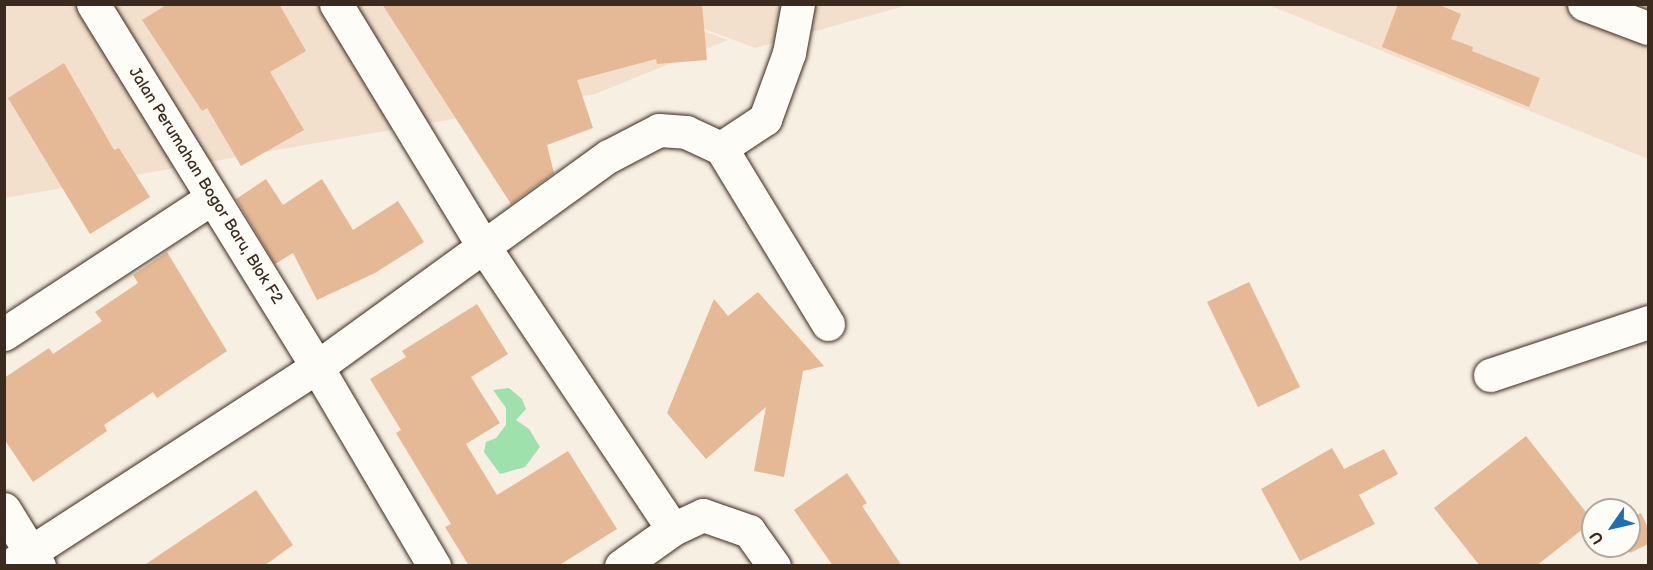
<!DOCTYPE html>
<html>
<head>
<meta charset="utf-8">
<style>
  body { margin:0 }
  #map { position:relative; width:1653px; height:570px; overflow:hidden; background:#f8efe3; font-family:"Balsamiq Sans",sans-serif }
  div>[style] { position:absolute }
  .built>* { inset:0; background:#f2dfcc }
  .green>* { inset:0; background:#9ee1ac }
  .building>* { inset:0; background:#e5b995 }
  .roads { filter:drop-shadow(0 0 2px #3b2a1e) drop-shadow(0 0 2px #3b2a1e) }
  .minor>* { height:33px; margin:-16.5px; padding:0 16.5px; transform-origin:16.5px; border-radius:16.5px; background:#fdfcf7 }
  span { translate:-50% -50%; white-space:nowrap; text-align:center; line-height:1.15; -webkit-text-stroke:6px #fdfcf7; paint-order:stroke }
  .street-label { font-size:16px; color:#3b2a1e }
  .frame { position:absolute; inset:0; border:6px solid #3b2a1e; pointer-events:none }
  .north { position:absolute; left:1581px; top:498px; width:60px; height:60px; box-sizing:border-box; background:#fdfcf7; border:2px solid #afa8a0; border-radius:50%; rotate:236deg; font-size:16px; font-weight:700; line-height:24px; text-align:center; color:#3b2a1e }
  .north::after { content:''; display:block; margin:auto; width:21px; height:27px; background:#1f6fb2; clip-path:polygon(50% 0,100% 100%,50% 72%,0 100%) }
</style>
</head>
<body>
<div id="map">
  <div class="built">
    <i style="clip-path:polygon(5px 5px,630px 5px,728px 40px,595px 94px,5px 198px)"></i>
    <i style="clip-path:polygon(641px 5px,908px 5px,755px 48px)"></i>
    <i style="clip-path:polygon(1269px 5px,1648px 5px,1648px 159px)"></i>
  </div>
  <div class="green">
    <i style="clip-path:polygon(509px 388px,522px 399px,526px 409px,516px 420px,529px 429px,540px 447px,525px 467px,500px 474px,484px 452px,486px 442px,496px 438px,506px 425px,506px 408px,493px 390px)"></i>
  </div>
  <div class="building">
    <i style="clip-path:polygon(168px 4px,279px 4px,306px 51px,270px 72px,304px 130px,241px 166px,207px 108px,202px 111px,142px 20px)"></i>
    <i style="clip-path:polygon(382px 4px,702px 4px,707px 60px,657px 64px,656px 59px,577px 80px,593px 128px,547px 145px,554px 173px,511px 204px)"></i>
    <i style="clip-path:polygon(1398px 4px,1437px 4px,1461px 14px,1451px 39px,1473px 47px,1472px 51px,1540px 78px,1529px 107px,1382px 47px)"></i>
    <i style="clip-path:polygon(64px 63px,114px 150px,119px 148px,150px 197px,90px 234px,8px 98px)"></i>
    <i style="clip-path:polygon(266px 179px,283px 205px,322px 179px,353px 230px,398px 201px,424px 242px,375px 273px,317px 300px,293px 253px,275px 264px,236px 199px)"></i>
    <i style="clip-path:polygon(167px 252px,227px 351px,157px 398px,153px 392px,104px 425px,107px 431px,33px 482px,4px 439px,4px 378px,49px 348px,53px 354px,102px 321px,95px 312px,138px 283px,133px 275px)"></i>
    <i style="clip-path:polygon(1249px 282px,1300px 387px,1258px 407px,1207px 302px)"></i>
    <i style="clip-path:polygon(758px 292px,824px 366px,803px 371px,784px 477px,754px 471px,766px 407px,706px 459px,667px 413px,714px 299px,728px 316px)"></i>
    <i style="clip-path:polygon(477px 304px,508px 354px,471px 377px,500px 423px,466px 444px,497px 495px,568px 451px,617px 529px,558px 566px,469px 566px,445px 527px,451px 524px,396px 433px,401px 430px,370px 379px,406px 357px,402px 351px)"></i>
    <i style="clip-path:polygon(1526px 436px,1593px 521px,1536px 566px,1480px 566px,1434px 508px)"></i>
    <i style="clip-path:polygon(1332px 448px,1344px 469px,1384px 449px,1398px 474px,1359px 495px,1375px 524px,1300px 561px,1261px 489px)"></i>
    <i style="clip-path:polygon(847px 473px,867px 503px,862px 506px,902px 566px,833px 566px,794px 510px)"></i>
    <i style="clip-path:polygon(256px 490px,293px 545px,264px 566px,143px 566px)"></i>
    <i style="clip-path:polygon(1641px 513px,1648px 528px,1648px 544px,1630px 553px,1626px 546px,1629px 519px)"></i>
  </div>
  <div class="roads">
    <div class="minor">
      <i style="left:93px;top:4px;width:427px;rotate:58.3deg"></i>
      <i style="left:317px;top:367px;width:231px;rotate:59.5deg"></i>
      <i style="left:336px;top:4px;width:285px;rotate:58.7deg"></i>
      <i style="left:484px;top:247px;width:339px;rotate:56.2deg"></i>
      <i style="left:1584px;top:4px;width:68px;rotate:20.6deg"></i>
      <i style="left:721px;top:148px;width:53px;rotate:-33.4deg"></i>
      <i style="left:765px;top:119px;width:70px;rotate:-70deg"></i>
      <i style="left:789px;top:53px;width:50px;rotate:-79.6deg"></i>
      <i style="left:4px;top:334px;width:249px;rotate:-33.2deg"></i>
      <i style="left:1490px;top:375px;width:167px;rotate:-18.5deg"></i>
      <i style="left:4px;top:509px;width:67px;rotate:58.4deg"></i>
      <i style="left:9px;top:566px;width:367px;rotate:-32.9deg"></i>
      <i style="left:317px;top:367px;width:360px;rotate:-35.9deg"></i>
      <i style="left:609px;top:156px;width:56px;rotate:-27.5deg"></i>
      <i style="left:659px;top:130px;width:27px;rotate:4deg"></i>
      <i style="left:686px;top:132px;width:38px;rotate:25deg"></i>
      <i style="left:721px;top:148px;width:206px;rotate:58.7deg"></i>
      <i style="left:621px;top:566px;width:64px;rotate:-35.4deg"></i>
      <i style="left:673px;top:529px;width:33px;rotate:-25deg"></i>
      <i style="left:703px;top:515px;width:49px;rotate:19.2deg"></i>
      <i style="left:749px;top:531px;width:43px;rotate:54.5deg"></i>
    </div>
  </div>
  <div class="street-label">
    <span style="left:205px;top:186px;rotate:58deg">Jalan Perumahan Bogor Baru, Blok F2</span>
  </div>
  <div class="frame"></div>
  <div class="north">U</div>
</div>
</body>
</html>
